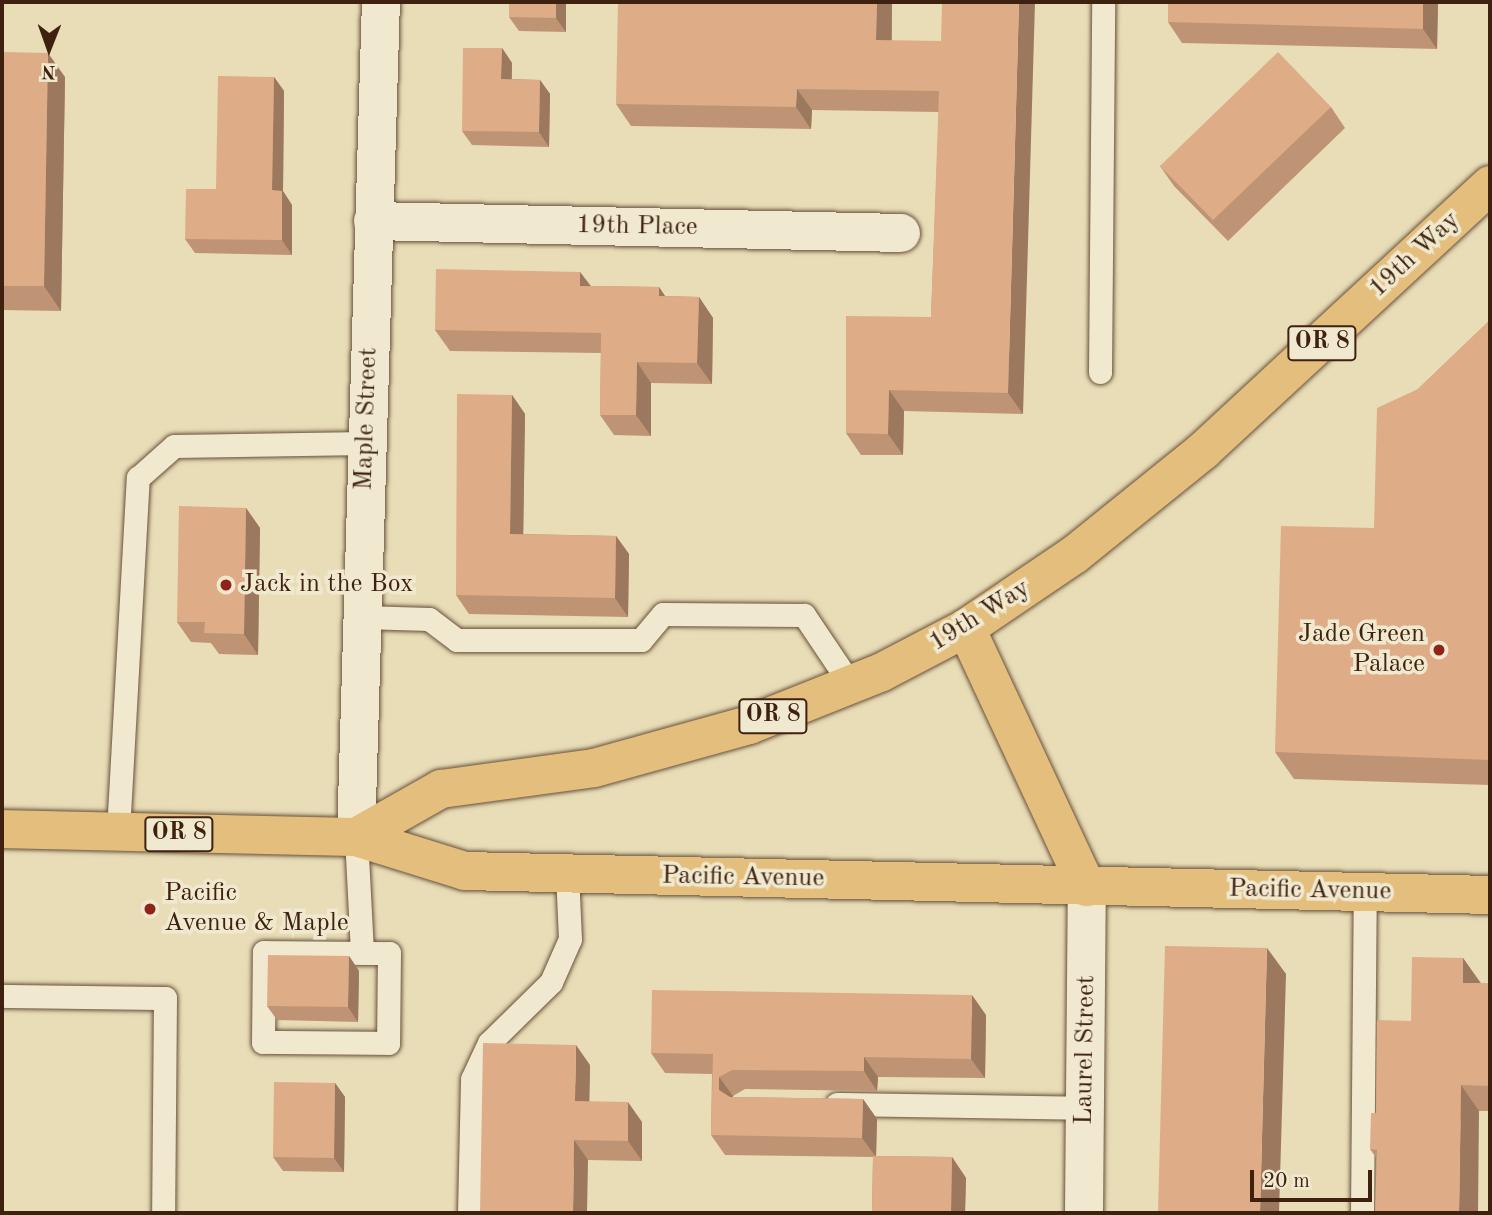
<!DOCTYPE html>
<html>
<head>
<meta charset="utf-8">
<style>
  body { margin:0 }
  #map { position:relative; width:1492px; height:1215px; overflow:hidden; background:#e8ddb7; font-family:"Old Standard TT",serif }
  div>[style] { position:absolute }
  .roads { filter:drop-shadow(0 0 2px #69503a) drop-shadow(0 0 2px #69503a) }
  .lane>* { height:23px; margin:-11.5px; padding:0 11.5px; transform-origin:11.5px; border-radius:11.5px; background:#f0e9d0 }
  .street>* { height:38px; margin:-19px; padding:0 19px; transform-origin:19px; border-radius:19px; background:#f0e9d0 }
  .secondary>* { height:38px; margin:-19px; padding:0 19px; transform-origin:19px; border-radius:19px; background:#f0e9d0 }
  .primary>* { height:38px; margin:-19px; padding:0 19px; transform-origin:19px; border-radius:19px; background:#e4be7c }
  .wall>* { inset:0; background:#bf9474 }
  .shaded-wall>* { inset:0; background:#9b785e }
  .building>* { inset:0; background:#deac87 }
  .dots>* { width:19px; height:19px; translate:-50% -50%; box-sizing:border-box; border:4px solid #f0e9d0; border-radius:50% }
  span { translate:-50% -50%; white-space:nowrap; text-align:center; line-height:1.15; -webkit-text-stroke:7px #f0e9d0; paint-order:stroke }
  .shield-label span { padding:2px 5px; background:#f0e9d0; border:2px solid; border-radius:5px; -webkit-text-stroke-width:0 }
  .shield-label { font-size:24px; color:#3f2110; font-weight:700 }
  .street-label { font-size:26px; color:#3f2110 }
  .poi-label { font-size:26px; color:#3f2110 }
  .left { translate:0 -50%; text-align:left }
  .right { translate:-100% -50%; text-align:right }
  .frame { position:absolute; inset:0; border:4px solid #3f2110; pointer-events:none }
  .north { position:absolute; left:14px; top:14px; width:70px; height:70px; -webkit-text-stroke:5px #f0e9d0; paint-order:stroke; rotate:181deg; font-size:19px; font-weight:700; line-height:28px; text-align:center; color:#3f2110 }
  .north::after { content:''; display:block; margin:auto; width:24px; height:32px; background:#3f2110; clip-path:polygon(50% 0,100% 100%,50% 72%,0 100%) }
  .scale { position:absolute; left:1250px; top:1170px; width:122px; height:32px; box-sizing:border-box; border:4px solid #3f2110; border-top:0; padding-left:9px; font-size:21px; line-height:24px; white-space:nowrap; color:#3f2110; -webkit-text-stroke:5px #f0e9d0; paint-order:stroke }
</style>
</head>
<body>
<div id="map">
  <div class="roads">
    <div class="lane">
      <i style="left:1100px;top:372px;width:370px;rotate:-89.5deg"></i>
      <i style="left:362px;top:617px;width:67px;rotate:1.7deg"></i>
      <i style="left:429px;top:619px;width:35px;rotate:37deg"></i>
      <i style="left:457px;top:640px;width:184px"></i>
      <i style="left:641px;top:640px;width:34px;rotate:-50deg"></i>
      <i style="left:663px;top:614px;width:141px;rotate:0.4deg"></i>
      <i style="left:804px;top:615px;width:84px;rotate:56.1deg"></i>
      <i style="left:118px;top:832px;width:355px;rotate:-86.8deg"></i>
      <i style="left:138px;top:478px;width:48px;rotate:-41.6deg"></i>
      <i style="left:174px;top:446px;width:193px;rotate:-0.9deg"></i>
      <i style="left:356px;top:837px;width:116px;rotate:87deg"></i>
      <i style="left:264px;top:952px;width:125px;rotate:0.5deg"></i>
      <i style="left:389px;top:953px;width:90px;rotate:90.6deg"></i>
      <i style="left:388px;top:1043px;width:125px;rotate:-179.5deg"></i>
      <i style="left:263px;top:1042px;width:90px;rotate:-89.4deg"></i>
      <i style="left:2px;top:996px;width:163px;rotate:0.7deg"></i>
      <i style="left:165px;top:998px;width:215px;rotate:90.5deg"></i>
      <i style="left:837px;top:1104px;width:248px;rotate:0.9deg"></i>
      <i style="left:469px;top:1213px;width:134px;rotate:-88.7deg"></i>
      <i style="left:472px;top:1079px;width:40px;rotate:-65deg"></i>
      <i style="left:489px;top:1043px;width:87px;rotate:-44.5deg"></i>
      <i style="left:551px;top:982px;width:47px;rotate:-66.2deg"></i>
      <i style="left:570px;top:939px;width:65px;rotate:-92.6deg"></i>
      <i style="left:1362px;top:1213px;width:321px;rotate:-89.5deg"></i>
    </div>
    <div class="street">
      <i style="left:373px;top:221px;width:528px;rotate:1.3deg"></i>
      <i style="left:1084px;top:1213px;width:326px;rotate:-89.5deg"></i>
    </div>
    <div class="secondary">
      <i style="left:356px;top:837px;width:835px;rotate:-88.29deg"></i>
    </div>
    <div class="primary">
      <i style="left:966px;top:628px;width:286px;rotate:65deg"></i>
      <i style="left:2px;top:829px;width:354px;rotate:1.3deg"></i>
      <i style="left:356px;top:837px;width:114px;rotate:17.3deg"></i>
      <i style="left:465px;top:871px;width:1025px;rotate:1.34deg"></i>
      <i style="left:356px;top:837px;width:98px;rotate:-29.5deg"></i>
      <i style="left:441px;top:789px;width:154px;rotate:-7.8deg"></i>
      <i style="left:594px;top:768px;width:161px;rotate:-15.5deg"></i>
      <i style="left:749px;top:725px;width:143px;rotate:-21.7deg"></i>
      <i style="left:882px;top:672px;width:95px;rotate:-27.6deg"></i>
      <i style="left:966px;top:628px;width:130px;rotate:-34.1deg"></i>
      <i style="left:1074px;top:555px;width:167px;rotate:-38.9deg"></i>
      <i style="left:1204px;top:450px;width:390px;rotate:-42.8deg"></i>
    </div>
  </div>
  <div class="wall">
    <i style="clip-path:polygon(566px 2px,566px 32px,519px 31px,509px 17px)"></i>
    <i style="clip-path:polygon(892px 2px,892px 41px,941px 41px,1023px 414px,904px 411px,903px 455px,861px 455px,846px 433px,931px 317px,939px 112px,812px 110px,811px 129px,631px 126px,616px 104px)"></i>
    <i style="clip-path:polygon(1438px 2px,1437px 49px,1182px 43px,1168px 22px)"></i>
    <i style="clip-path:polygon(502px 48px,512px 63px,512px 79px,540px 80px,550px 94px,549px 147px,472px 145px,462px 131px)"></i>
    <i style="clip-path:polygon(2px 52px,65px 77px,61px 311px,2px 310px)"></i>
    <i style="clip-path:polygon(274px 77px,284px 91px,283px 191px,292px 205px,292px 255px,195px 253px,185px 239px,216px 189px)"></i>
    <i style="clip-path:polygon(1331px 107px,1345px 128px,1228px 241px,1174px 186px,1160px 166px)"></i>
    <i style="clip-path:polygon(580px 272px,591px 286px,659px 287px,665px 296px,699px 297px,713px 318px,712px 384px,651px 383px,651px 436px,614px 435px,600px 415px,601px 353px,450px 351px,435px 330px)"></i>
    <i style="clip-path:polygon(1490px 320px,1490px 785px,1294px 779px,1275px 752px,1374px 528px,1418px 389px)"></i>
    <i style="clip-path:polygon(512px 395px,525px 414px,523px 534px,616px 536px,629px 554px,628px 617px,469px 614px,456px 595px)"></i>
    <i style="clip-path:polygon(246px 508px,260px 528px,258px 655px,219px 654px,211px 643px,191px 642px,177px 622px)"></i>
    <i style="clip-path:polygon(349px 956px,359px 971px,358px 1022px,277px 1020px,267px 1006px)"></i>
    <i style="clip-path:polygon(1463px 958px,1481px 983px,1490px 983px,1490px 1111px,1479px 1111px,1377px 1159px,1370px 1149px,1376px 1113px)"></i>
    <i style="clip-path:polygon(986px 1015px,985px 1078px,878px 1077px,877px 1091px,745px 1089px,733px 1096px,733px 1097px,863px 1099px,877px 1119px,876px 1156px,952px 1157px,966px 1178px,965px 1213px,872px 1213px,873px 1157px,725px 1155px,711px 1135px,712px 1074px,665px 1073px,651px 1053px)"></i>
    <i style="clip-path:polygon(590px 1065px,589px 1101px,642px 1122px,642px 1161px,588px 1160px,480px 1213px)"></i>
    <i style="clip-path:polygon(335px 1083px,345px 1097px,344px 1172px,283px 1171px,273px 1157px)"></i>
  </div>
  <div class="shaded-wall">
    <i style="clip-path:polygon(556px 2px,566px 2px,566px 32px,556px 18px)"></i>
    <i style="clip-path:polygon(877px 2px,892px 2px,891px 62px,876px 40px)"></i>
    <i style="clip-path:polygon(1019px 2px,1035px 2px,1023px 414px,1008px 393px)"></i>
    <i style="clip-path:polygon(1423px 2px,1438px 2px,1437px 49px,1423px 29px)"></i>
    <i style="clip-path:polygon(502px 48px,512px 63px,511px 93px,501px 79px)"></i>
    <i style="clip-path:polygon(48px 53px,65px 77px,61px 311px,44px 286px)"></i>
    <i style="clip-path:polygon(274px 77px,284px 91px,283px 191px,292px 205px,292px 255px,282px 240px,272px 190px)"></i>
    <i style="clip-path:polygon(540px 80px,550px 94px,549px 147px,539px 132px)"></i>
    <i style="clip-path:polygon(797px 89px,812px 110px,811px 129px,796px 107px)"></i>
    <i style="clip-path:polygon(580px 272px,595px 292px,580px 286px)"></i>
    <i style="clip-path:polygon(659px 287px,673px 308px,659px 296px)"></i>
    <i style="clip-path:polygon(699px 297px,713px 318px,712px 384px,697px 363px)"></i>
    <i style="clip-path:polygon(637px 362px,651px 383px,651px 436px,636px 415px)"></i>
    <i style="clip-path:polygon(889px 390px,904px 411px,903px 455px,888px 434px)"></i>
    <i style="clip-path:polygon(512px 395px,525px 414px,523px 553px,510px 534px)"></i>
    <i style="clip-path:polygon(246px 508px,260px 528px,258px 655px,244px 634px)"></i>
    <i style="clip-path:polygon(616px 536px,629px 554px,628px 617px,615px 598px)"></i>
    <i style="clip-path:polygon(1267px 948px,1286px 974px,1279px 1213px,1260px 1213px)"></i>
    <i style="clip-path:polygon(349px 956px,359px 971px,358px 1022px,348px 1007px)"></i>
    <i style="clip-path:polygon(1463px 958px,1481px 984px,1463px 983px)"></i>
    <i style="clip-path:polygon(972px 995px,986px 1015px,985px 1078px,971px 1059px)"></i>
    <i style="clip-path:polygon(576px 1045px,590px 1065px,589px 1121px,575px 1101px)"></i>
    <i style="clip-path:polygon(864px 1057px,878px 1077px,877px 1091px,864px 1071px)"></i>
    <i style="clip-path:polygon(719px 1077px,733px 1096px,733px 1109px,719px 1090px)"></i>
    <i style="clip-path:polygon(335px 1083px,345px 1097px,344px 1172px,334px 1158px)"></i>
    <i style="clip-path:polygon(1461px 1085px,1479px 1111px,1478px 1213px,1459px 1213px)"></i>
    <i style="clip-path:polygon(863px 1099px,877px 1119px,876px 1157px,862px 1138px)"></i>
    <i style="clip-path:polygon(628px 1102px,642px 1122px,642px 1161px,628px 1141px)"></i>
    <i style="clip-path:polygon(574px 1140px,588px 1160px,587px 1213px,573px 1213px)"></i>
    <i style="clip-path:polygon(952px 1157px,966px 1178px,965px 1213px,951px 1213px)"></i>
  </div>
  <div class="building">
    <i style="clip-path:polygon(509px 2px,556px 2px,556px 18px,509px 17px)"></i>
    <i style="clip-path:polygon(618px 2px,877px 2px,876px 40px,941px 41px,942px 2px,1019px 2px,1008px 393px,889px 390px,888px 434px,846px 433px,846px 316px,931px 317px,939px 91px,797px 89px,796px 107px,616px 104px)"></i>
    <i style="clip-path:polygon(1168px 2px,1423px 2px,1423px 29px,1168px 22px)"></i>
    <i style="clip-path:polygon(463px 48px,502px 48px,501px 79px,540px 80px,539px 132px,462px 131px)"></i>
    <i style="clip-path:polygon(2px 52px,48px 53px,44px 286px,2px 286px)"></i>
    <i style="clip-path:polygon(1278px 52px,1331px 107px,1213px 220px,1160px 166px)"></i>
    <i style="clip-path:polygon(218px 76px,274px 77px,272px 190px,282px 191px,282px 240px,185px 239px,186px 189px,216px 189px)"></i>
    <i style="clip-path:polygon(436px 269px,580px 272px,580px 286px,659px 287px,659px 296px,699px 297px,697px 363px,637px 362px,636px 415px,600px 415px,601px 333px,435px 330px)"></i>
    <i style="clip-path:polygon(1490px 320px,1490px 760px,1275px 752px,1281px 526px,1374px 528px,1377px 408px,1418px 389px)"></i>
    <i style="clip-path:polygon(457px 394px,512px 395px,510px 534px,616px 536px,615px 598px,456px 595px)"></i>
    <i style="clip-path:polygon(179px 506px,246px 508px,244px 634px,204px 633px,205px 622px,177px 622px)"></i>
    <i style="clip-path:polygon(1165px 946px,1267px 948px,1260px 1213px,1158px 1213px)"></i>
    <i style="clip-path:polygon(268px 955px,349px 956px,348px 1007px,267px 1006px)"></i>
    <i style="clip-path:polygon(1412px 957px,1463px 958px,1463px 983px,1490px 983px,1490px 1086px,1461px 1085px,1459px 1213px,1375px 1213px,1377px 1150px,1370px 1149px,1371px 1113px,1376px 1113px,1377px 1020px,1411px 1021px)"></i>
    <i style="clip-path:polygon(652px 990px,972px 995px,971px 1059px,864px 1057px,864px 1071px,732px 1070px,719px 1077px,719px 1090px,730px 1097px,863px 1099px,862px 1138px,711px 1135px,713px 1054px,651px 1053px)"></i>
    <i style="clip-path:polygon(483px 1043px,576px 1045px,575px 1101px,628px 1102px,628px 1141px,574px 1140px,573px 1213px,480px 1213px)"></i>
    <i style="clip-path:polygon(274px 1082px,335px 1083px,334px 1158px,273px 1157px)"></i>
    <i style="clip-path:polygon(873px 1156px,952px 1157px,951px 1213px,872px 1213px)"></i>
  </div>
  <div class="dots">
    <i style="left:226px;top:585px;background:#8f2418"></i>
    <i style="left:1439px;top:650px;background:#8f2418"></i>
    <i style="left:150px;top:909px;background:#8f2418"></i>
  </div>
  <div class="shield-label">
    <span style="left:1322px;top:343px">OR 8</span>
    <span style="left:773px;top:716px">OR 8</span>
    <span style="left:179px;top:834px">OR 8</span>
  </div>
  <div class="street-label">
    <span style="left:637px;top:227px;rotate:1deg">19th Place</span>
    <span style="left:1415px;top:255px;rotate:-43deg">19th Way</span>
    <span style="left:367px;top:419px;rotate:-88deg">Maple Street</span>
    <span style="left:980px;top:616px;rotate:-32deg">19th Way</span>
    <span style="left:743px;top:878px;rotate:1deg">Pacific Avenue</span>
    <span style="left:1310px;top:891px;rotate:1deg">Pacific Avenue</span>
    <span style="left:1086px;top:1050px;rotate:-89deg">Laurel Street</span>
  </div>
  <div class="poi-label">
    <span class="left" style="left:240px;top:585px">Jack in the Box</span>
    <span class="right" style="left:1425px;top:650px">Jade Green<br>Palace</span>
    <span class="left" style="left:164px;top:909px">Pacific<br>Avenue &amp; Maple</span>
  </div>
  <div class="frame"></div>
  <div class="north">N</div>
  <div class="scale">20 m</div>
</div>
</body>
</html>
